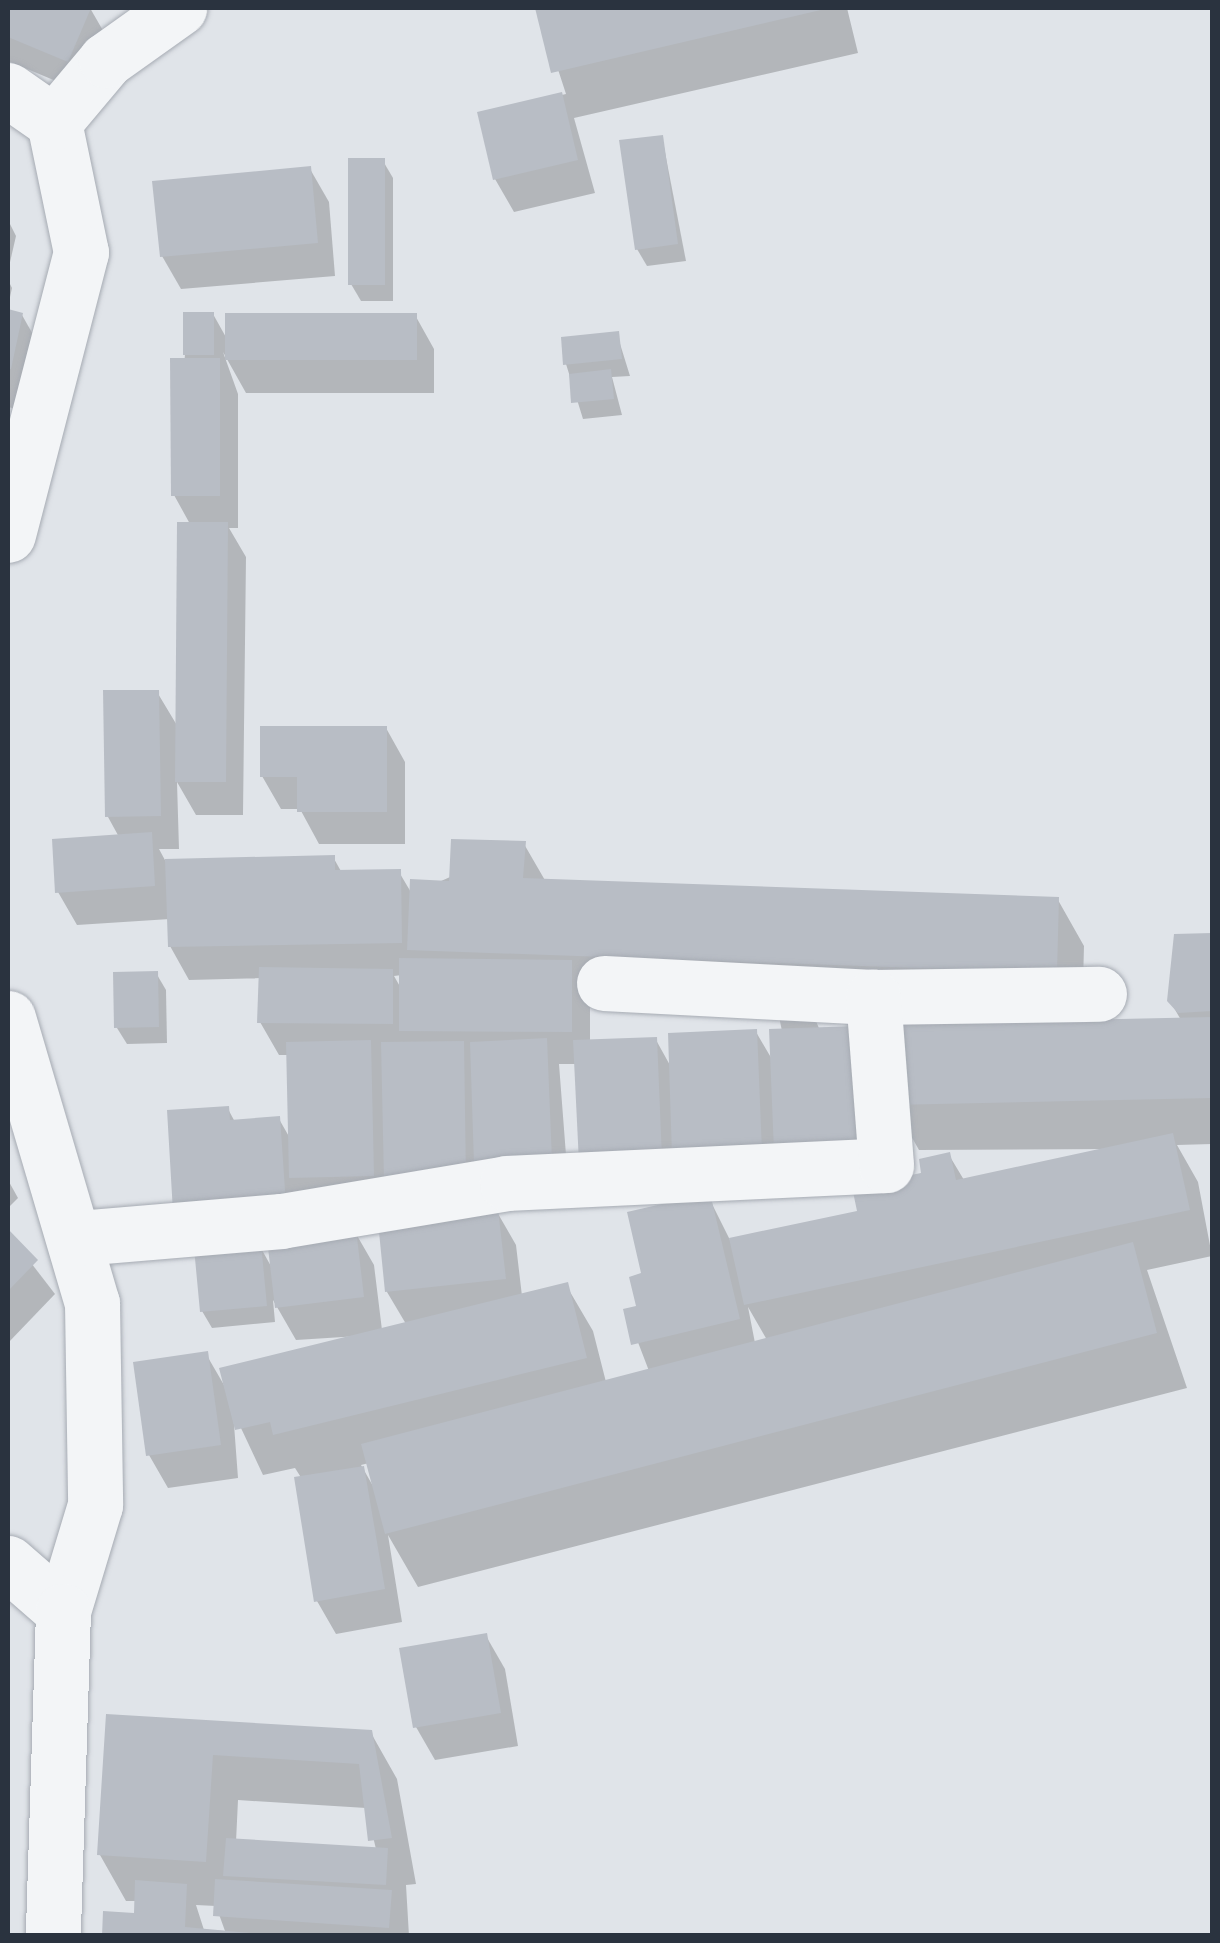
<!DOCTYPE html>
<html>
<head>
<meta charset="utf-8">
<style>
  body { margin:0 }
  #map { position:relative; width:1220px; height:1943px; overflow:hidden; background:#e0e4e9; font-family:Barlow,sans-serif }
  div>[style] { position:absolute }
  .shadow>* { inset:0; background:#0003 }
  .building>* { inset:0; background:#b8bdc5 }
  .roads { filter:drop-shadow(0 0 2px #a6abb3) drop-shadow(0 0 2px #a6abb3) }
  .minor>* { height:55px; margin:-27.5px; padding:0 27.5px; transform-origin:27.5px; border-radius:27.5px; background:#f3f5f7 }
  span { translate:-50% -50%; white-space:nowrap; text-align:center; line-height:1.15; -webkit-text-stroke:8px #f0f3f6; paint-order:stroke }
  .frame { position:absolute; inset:0; border:10px solid #2a333f; pointer-events:none }
</style>
</head>
<body>
<div id="map">
  <div class="shadow">
    <i style="clip-path:polygon(8px 8px,90px 8px,109px 41px,87px 94px,8px 61px)"></i>
    <i style="clip-path:polygon(538px 8px,847px 8px,858px 53px,574px 118px,595px 193px,514px 212px,495px 179px,480px 114px,566px 94px)"></i>
    <i style="clip-path:polygon(662px 137px,686px 261px,647px 266px,637px 249px)"></i>
    <i style="clip-path:polygon(383px 161px,393px 178px,393px 301px,361px 301px,351px 284px)"></i>
    <i style="clip-path:polygon(310px 169px,329px 202px,335px 276px,181px 289px,162px 256px)"></i>
    <i style="clip-path:polygon(8px 220px,16px 236px,8px 271px)"></i>
    <i style="clip-path:polygon(8px 280px,12px 288px,8px 306px)"></i>
    <i style="clip-path:polygon(8px 312px,22px 315px,48px 361px,37px 414px,8px 407px)"></i>
    <i style="clip-path:polygon(evenodd,213px 314px,227px 339px,415px 315px,434px 349px,434px 393px,246px 393px,223px 352px,238px 394px,238px 528px,229px 528px,246px 557px,243px 815px,196px 815px,177px 782px,179px 849px,159px 849px,166px 862px,333px 857px,342px 873px,399px 872px,412px 894px,524px 844px,546px 882px,1058px 900px,1084px 946px,1082px 1022px,1181px 1020px,1170px 1001px,1176px 936px,1212px 941px,1212px 1144px,1177px 1145px,1198px 1182px,1212px 1256px,1147px 1270px,1187px 1388px,418px 1587px,388px 1535px,402px 1622px,336px 1634px,317px 1601px,302px 1479px,295px 1468px,263px 1475px,233px 1411px,238px 1478px,168px 1488px,149px 1455px,206px 1354px,224px 1385px,359px 1336px,296px 1340px,273px 1300px,275px 1322px,212px 1328px,202px 1311px,228px 1109px,235px 1122px,279px 1119px,291px 1140px,289px 1055px,279px 1055px,260px 1022px,261px 978px,189px 980px,170px 946px,170px 919px,77px 925px,58px 892px,119px 837px,108px 817px,157px 692px,178px 727px,190px 524px,174px 495px,185px 354px,213px 314px,402px 975px,402px 990px,394px 976px,402px 975px,213px 314px,590px 1001px,777px 1007px,782px 1031px,773px 1061px,756px 1032px,671px 1067px,656px 1040px,590px 1042px,590px 1001px,213px 314px,816px 1021px,890px 1026px,893px 1104px,919px 1150px,1113px 1149px,964px 1180px,949px 1155px,860px 1213px,730px 1240px,708px 1196px,644px 1275px,639px 1308px,626px 1311px,649px 1371px,606px 1382px,593px 1331px,566px 1285px,522px 1296px,516px 1245px,497px 1212px,569px 1194px,559px 1064px,577px 1064px,679px 1192px,882px 1181px,816px 1021px,213px 314px,381px 1225px,387px 1292px,406px 1324px,382px 1330px,374px 1265px,355px 1232px,381px 1225px,213px 314px,269px 1240px,272px 1268px,257px 1241px,269px 1240px,213px 314px,748px 1307px,767px 1340px,755px 1343px,748px 1307px,213px 314px,369px 1463px,373px 1486px,361px 1465px,369px 1463px)"></i>
    <i style="clip-path:polygon(617px 334px,630px 376px,612px 377px,622px 415px,583px 419px,566px 364px)"></i>
    <i style="clip-path:polygon(386px 728px,405px 762px,405px 844px,319px 844px,300px 809px,281px 809px,262px 776px)"></i>
    <i style="clip-path:polygon(156px 973px,166px 990px,167px 1043px,127px 1044px,117px 1028px)"></i>
    <i style="clip-path:polygon(8px 1180px,18px 1198px,8px 1208px)"></i>
    <i style="clip-path:polygon(8px 1233px,55px 1294px,8px 1343px)"></i>
    <i style="clip-path:polygon(486px 1636px,505px 1669px,518px 1746px,435px 1760px,416px 1727px)"></i>
    <i style="clip-path:polygon(evenodd,109px 1717px,371px 1733px,397px 1779px,416px 1884px,406px 1885px,409px 1936px,104px 1936px,136px 1916px,137px 1901px,126px 1901px,100px 1855px,109px 1717px,238px 1800px,366px 1808px,376px 1849px,236px 1842px,238px 1800px,109px 1717px,196px 1905px,216px 1906px,225px 1931px,204px 1930px,196px 1905px)"></i>
  </div>
  <div class="building">
    <i style="clip-path:polygon(8px 8px,91px 8px,68px 62px,8px 37px)"></i>
    <i style="clip-path:polygon(535px 8px,825px 8px,825px 9px,551px 73px)"></i>
    <i style="clip-path:polygon(562px 92px,578px 160px,493px 180px,477px 112px)"></i>
    <i style="clip-path:polygon(663px 135px,678px 244px,635px 250px,619px 140px)"></i>
    <i style="clip-path:polygon(348px 158px,385px 158px,385px 285px,348px 285px)"></i>
    <i style="clip-path:polygon(311px 166px,318px 243px,160px 257px,152px 181px)"></i>
    <i style="clip-path:polygon(8px 309px,23px 313px,11px 369px,8px 369px)"></i>
    <i style="clip-path:polygon(183px 312px,214px 312px,214px 355px,183px 355px)"></i>
    <i style="clip-path:polygon(225px 313px,417px 313px,417px 360px,225px 360px)"></i>
    <i style="clip-path:polygon(619px 331px,622px 359px,563px 365px,561px 337px)"></i>
    <i style="clip-path:polygon(170px 358px,220px 358px,220px 496px,171px 496px)"></i>
    <i style="clip-path:polygon(611px 369px,614px 399px,571px 403px,569px 374px)"></i>
    <i style="clip-path:polygon(177px 522px,228px 522px,226px 782px,175px 782px)"></i>
    <i style="clip-path:polygon(103px 690px,159px 690px,161px 816px,105px 817px)"></i>
    <i style="clip-path:polygon(260px 726px,387px 726px,387px 812px,297px 812px,297px 777px,260px 777px)"></i>
    <i style="clip-path:polygon(152px 832px,155px 886px,55px 893px,52px 839px)"></i>
    <i style="clip-path:polygon(451px 839px,526px 841px,523px 878px,1059px 897px,1057px 973px,407px 950px,410px 879px,449px 881px)"></i>
    <i style="clip-path:polygon(335px 855px,335px 870px,401px 869px,402px 943px,168px 947px,165px 859px)"></i>
    <i style="clip-path:polygon(1212px 933px,1212px 1011px,1178px 1013px,1167px 1001px,1174px 934px)"></i>
    <i style="clip-path:polygon(399px 958px,572px 960px,572px 1032px,399px 1031px)"></i>
    <i style="clip-path:polygon(259px 967px,393px 969px,393px 1024px,257px 1023px)"></i>
    <i style="clip-path:polygon(158px 971px,159px 1027px,114px 1028px,113px 972px)"></i>
    <i style="clip-path:polygon(1212px 1017px,1212px 1098px,890px 1105px,888px 1024px)"></i>
    <i style="clip-path:polygon(858px 1026px,864px 1148px,774px 1152px,769px 1029px)"></i>
    <i style="clip-path:polygon(757px 1029px,762px 1152px,672px 1156px,668px 1033px)"></i>
    <i style="clip-path:polygon(657px 1037px,662px 1159px,579px 1163px,573px 1040px)"></i>
    <i style="clip-path:polygon(547px 1038px,552px 1161px,474px 1164px,470px 1042px)"></i>
    <i style="clip-path:polygon(371px 1040px,374px 1176px,289px 1178px,286px 1042px)"></i>
    <i style="clip-path:polygon(464px 1041px,466px 1180px,384px 1181px,381px 1042px)"></i>
    <i style="clip-path:polygon(229px 1106px,230px 1120px,280px 1116px,286px 1205px,173px 1212px,167px 1110px)"></i>
    <i style="clip-path:polygon(1173px 1133px,1190px 1210px,744px 1305px,729px 1238px,857px 1211px,852px 1187px,921px 1173px,919px 1159px,950px 1152px,956px 1180px)"></i>
    <i style="clip-path:polygon(710px 1193px,740px 1319px,631px 1345px,623px 1309px,636px 1306px,629px 1277px,641px 1273px,627px 1212px)"></i>
    <i style="clip-path:polygon(498px 1209px,506px 1279px,385px 1292px,378px 1222px)"></i>
    <i style="clip-path:polygon(8px 1229px,38px 1260px,8px 1291px)"></i>
    <i style="clip-path:polygon(356px 1229px,364px 1297px,275px 1308px,267px 1239px)"></i>
    <i style="clip-path:polygon(1133px 1242px,1157px 1333px,385px 1534px,361px 1444px)"></i>
    <i style="clip-path:polygon(261px 1243px,267px 1306px,200px 1312px,194px 1248px)"></i>
    <i style="clip-path:polygon(568px 1282px,587px 1358px,273px 1435px,270px 1422px,235px 1430px,219px 1368px)"></i>
    <i style="clip-path:polygon(208px 1351px,221px 1445px,146px 1456px,133px 1362px)"></i>
    <i style="clip-path:polygon(364px 1466px,385px 1589px,314px 1602px,294px 1477px)"></i>
    <i style="clip-path:polygon(487px 1633px,501px 1713px,413px 1728px,399px 1648px)"></i>
    <i style="clip-path:polygon(106px 1714px,372px 1730px,392px 1838px,368px 1841px,359px 1764px,213px 1755px,206px 1862px,97px 1855px)"></i>
    <i style="clip-path:polygon(226px 1838px,388px 1848px,386px 1885px,223px 1876px)"></i>
    <i style="clip-path:polygon(215px 1879px,392px 1890px,389px 1928px,213px 1916px)"></i>
    <i style="clip-path:polygon(135px 1880px,187px 1884px,185px 1927px,283px 1936px,102px 1936px,103px 1911px,134px 1913px)"></i>
  </div>
  <div class="roads">
    <div class="minor">
      <i style="left:8px;top:90px;width:56px;rotate:34.8deg"></i>
      <i style="left:54px;top:122px;width:133px;rotate:78.3deg"></i>
      <i style="left:81px;top:252px;width:292px;rotate:104.5deg"></i>
      <i style="left:54px;top:122px;width:81px;rotate:-50deg"></i>
      <i style="left:106px;top:60px;width:90px;rotate:-35.5deg"></i>
      <i style="left:604px;top:983px;width:269px;rotate:3deg"></i>
      <i style="left:873px;top:997px;width:226px;rotate:-0.8deg"></i>
      <i style="left:8px;top:1018px;width:297px;rotate:73.6deg"></i>
      <i style="left:92px;top:1303px;width:202px;rotate:89.1deg"></i>
      <i style="left:95px;top:1505px;width:111px;rotate:106.8deg"></i>
      <i style="left:79px;top:1238px;width:203px;rotate:-4.8deg"></i>
      <i style="left:281px;top:1221px;width:229px;rotate:-9.5deg"></i>
      <i style="left:507px;top:1183px;width:379px;rotate:-2.7deg"></i>
      <i style="left:886px;top:1165px;width:169px;rotate:-94.4deg"></i>
      <i style="left:8px;top:1563px;width:73px;rotate:41.1deg"></i>
      <i style="left:63px;top:1611px;width:325px;rotate:91.8deg"></i>
    </div>
  </div>
  <div class="frame"></div>
</div>
</body>
</html>
